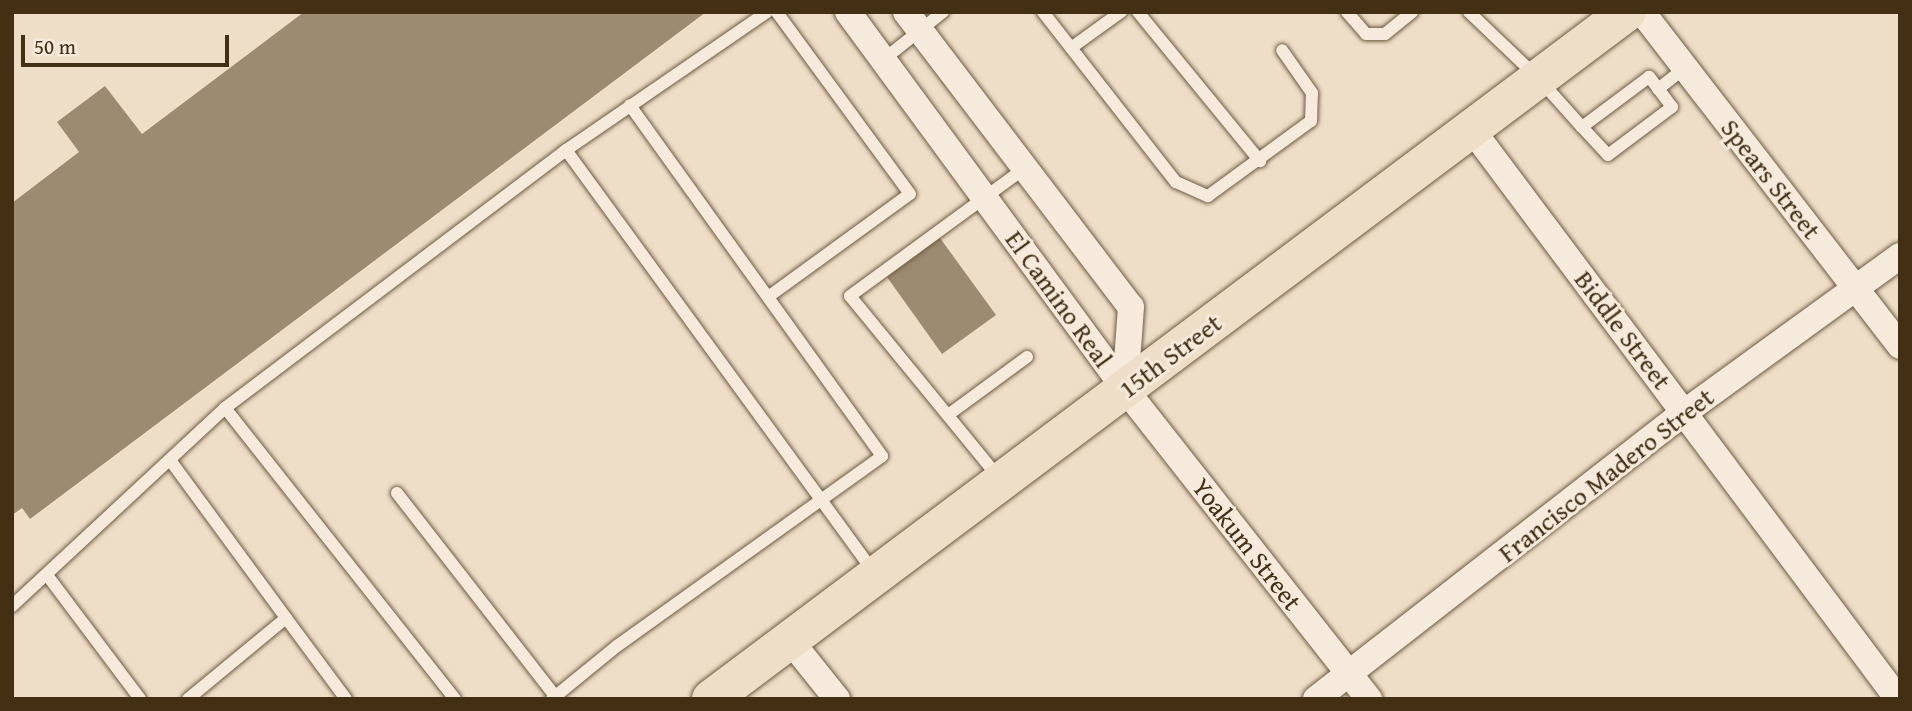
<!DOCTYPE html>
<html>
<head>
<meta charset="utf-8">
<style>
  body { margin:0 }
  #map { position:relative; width:1912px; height:711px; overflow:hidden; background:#efdec7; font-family:"Gentium Book Plus",serif }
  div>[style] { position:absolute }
  .building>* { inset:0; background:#9c8a71 }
  .roads { filter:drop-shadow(0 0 2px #6d5b41) drop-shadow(0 0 2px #6d5b41) }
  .lane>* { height:12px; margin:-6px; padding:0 6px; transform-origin:6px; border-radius:6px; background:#f5eadb }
  .street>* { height:26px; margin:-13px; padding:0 13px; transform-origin:13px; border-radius:13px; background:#f5eadb }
  .primary>* { height:38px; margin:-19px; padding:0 19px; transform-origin:19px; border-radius:19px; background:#efdec7 }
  span { translate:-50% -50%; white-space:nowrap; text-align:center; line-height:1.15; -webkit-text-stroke:6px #f5eadb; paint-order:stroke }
  .street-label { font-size:26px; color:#422f14 }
  .frame { position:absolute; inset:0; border:14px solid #422f14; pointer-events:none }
  .scale { position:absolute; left:21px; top:35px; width:208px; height:32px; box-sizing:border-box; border:4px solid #422f14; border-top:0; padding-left:9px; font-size:21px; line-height:24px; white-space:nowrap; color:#422f14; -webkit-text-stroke:5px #f5eadb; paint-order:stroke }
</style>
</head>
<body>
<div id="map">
  <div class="building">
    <i style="clip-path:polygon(304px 12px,706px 12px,30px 519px,22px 508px,12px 515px,12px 203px,79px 152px,57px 122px,105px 86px,142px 134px)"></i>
    <i style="clip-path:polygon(940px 238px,996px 315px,942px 354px,887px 277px)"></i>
  </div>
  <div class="roads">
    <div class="lane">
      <i style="left:767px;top:12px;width:244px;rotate:145.5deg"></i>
      <i style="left:566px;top:150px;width:521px;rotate:53.9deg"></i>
      <i style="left:1043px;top:12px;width:216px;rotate:52deg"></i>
      <i style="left:1176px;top:182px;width:35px;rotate:24deg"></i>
      <i style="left:1208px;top:196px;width:127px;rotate:-36.1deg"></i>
      <i style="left:1311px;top:121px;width:28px;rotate:-88deg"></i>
      <i style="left:1312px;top:93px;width:52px;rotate:-124.9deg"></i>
      <i style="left:1138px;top:12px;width:193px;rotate:50.7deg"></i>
      <i style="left:1347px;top:12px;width:29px;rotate:49deg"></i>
      <i style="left:1366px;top:34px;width:19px"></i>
      <i style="left:1385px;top:34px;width:35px;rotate:-39deg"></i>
      <i style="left:1469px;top:12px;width:97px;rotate:43.7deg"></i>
      <i style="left:1539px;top:79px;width:64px;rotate:48.1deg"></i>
      <i style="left:1582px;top:127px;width:38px;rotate:47deg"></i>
      <i style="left:1608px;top:155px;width:80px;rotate:-36.9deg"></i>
      <i style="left:1672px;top:107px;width:38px;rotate:-127deg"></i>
      <i style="left:1649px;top:77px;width:84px;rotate:143.3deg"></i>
      <i style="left:1071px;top:48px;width:62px;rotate:-35.8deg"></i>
      <i style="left:883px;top:60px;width:77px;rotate:-38.7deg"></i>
      <i style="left:1658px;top:89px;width:34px;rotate:-38deg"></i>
      <i style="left:768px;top:297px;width:175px;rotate:-36deg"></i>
      <i style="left:910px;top:194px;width:225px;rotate:-126.2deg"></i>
      <i style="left:948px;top:415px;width:98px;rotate:-36.3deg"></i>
      <i style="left:170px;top:460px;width:196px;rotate:53.7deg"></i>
      <i style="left:286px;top:618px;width:127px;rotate:140.4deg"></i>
      <i style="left:999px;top:478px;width:235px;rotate:-129.3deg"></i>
      <i style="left:850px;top:296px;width:217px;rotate:-36.2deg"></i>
      <i style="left:397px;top:493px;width:257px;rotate:52.1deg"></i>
      <i style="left:47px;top:575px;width:155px;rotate:53.1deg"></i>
      <i style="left:12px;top:606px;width:291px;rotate:-42.9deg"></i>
      <i style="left:286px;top:618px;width:101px;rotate:53.5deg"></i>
      <i style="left:455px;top:699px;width:371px;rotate:-128.3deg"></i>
      <i style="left:225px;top:408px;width:428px;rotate:-37.1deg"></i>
      <i style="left:552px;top:699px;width:84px;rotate:-39.2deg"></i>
      <i style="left:617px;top:646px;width:326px;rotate:-35.6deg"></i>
      <i style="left:882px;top:456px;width:432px;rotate:-125.7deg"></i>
    </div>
    <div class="street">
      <i style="left:848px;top:12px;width:468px;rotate:53.7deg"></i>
      <i style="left:1125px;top:389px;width:395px;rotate:51.8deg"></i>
      <i style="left:906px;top:12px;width:371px;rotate:52.7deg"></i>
      <i style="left:1131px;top:307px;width:82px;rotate:94.2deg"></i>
      <i style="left:1642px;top:12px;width:422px;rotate:52.3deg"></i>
      <i style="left:1473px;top:131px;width:709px;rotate:53.19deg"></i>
      <i style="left:789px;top:639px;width:77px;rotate:51.3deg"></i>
      <i style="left:1316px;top:699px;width:467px;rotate:-37.9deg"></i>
      <i style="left:1685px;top:412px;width:266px;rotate:-36deg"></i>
    </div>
    <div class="primary">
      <i style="left:711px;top:699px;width:1145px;rotate:-36.87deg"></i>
    </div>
  </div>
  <div class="street-label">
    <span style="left:1771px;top:179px;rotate:52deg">Spears Street</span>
    <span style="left:1059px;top:299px;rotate:54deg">El Camino Real</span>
    <span style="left:1623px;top:330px;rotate:53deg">Biddle Street</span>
    <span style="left:1170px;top:356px;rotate:-37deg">15th Street</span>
    <span style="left:1606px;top:475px;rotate:-38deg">Francisco Madero Street</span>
    <span style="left:1247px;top:544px;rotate:52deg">Yoakum Street</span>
  </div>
  <div class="frame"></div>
  <div class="scale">50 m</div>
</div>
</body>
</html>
